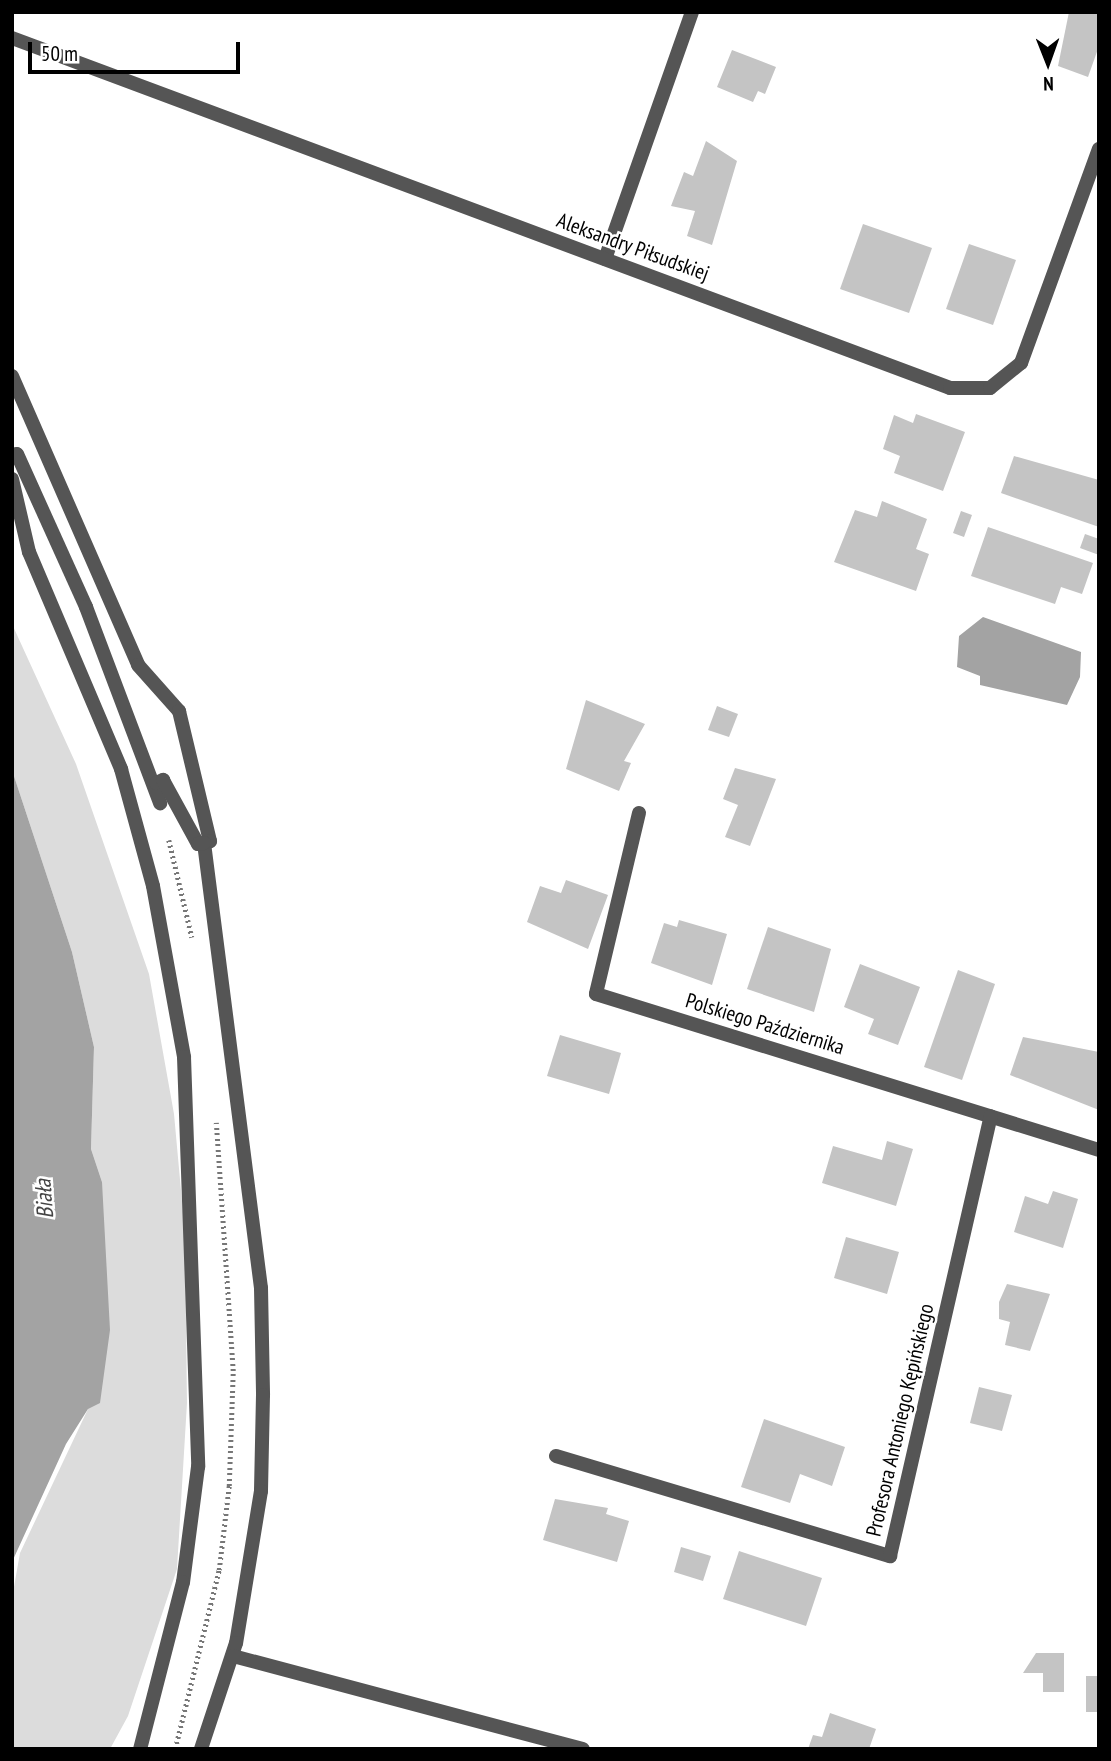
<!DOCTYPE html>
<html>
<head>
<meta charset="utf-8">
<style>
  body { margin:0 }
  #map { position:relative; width:1111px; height:1761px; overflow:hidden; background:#fff; font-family:"PT Sans Narrow",sans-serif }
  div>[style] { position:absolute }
  .green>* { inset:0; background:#dcdcdc }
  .water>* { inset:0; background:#a3a3a3 }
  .building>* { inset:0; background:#c4c4c4 }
  .path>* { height:4.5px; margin-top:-2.25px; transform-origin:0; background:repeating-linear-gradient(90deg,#777 0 2px,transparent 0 5.5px) }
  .lane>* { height:14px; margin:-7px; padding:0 7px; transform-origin:7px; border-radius:7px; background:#555 }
  .street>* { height:14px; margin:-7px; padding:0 7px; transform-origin:7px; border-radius:7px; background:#555 }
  span { translate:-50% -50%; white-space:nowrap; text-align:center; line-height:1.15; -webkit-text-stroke:5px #fff; paint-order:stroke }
  .street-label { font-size:21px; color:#000 }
  .water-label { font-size:23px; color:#444; font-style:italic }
  .frame { position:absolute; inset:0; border:14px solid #000; pointer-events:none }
  .north { position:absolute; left:1013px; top:28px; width:70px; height:70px; -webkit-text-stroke:5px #fff; paint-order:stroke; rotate:179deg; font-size:19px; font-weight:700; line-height:28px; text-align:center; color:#000 }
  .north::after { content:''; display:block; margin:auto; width:24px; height:32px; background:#000; clip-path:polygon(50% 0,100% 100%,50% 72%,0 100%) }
  .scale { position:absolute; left:28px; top:42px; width:212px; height:32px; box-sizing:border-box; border:4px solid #000; border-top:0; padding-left:9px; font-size:21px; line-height:24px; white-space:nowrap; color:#000; -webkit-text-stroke:5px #fff; paint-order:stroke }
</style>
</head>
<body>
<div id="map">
  <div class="green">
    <i style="clip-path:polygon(12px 624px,76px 764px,149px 974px,174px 1114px,185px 1234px,187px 1403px,177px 1569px,128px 1716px,110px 1749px,12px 1749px,12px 1598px,20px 1553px,88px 1409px,102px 1182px,91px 1149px,94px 1047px,72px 952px,12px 770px)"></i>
  </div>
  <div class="water">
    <i style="clip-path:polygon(983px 617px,1081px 652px,1080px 677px,1067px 705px,980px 685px,980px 676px,957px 667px,959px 636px)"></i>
    <i style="clip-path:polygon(12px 770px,72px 952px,94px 1047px,91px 1149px,102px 1182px,110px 1330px,100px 1403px,88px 1409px,66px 1444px,12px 1562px)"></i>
  </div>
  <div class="building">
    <i style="clip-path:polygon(1069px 12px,1099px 12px,1099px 46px,1088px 77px,1058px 66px)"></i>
    <i style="clip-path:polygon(732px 50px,776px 67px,765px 94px,758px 91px,753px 102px,717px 87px)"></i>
    <i style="clip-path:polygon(706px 141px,737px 161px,712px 245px,687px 236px,695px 211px,671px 206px,684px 172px,693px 176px)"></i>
    <i style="clip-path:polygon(863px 224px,932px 248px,909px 313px,840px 289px)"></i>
    <i style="clip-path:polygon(969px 244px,1016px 260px,993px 325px,946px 309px)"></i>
    <i style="clip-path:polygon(916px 414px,965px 432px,943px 491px,894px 473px,900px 456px,883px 449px,894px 415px,913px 423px)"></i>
    <i style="clip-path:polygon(1014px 456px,1099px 480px,1099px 527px,1001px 493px)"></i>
    <i style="clip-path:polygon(882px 501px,927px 519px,916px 549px,929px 554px,916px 591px,834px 562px,855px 510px,877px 517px)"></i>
    <i style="clip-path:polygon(961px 511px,972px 515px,964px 537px,953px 533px)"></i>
    <i style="clip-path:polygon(988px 527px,1093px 563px,1082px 594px,1061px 587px,1055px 604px,971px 576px)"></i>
    <i style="clip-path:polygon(1085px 534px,1099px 539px,1099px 555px,1080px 548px)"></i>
    <i style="clip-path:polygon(586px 700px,645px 724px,624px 761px,631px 763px,619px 791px,566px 769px)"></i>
    <i style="clip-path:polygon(717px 706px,738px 714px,729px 737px,708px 730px)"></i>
    <i style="clip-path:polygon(735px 768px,776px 779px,750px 846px,725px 837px,738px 805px,723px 799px)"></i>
    <i style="clip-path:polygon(566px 880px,608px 895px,588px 949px,527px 922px,540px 886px,561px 893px)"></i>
    <i style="clip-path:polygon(679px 920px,727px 934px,712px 985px,651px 963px,664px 923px,677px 927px)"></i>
    <i style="clip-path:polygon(768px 927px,831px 949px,814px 1012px,747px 989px)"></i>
    <i style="clip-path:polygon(860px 964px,920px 987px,898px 1045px,868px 1034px,874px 1019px,844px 1007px)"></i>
    <i style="clip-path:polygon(958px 970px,995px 984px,962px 1080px,924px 1067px)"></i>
    <i style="clip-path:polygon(560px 1035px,621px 1053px,609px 1094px,547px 1076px)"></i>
    <i style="clip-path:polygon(1023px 1037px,1099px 1052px,1099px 1110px,1010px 1075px)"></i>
    <i style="clip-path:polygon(887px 1141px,913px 1149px,896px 1206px,822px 1183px,833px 1146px,882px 1160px)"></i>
    <i style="clip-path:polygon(1053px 1191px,1078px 1199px,1063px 1248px,1014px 1232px,1025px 1196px,1048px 1204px)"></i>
    <i style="clip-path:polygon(846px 1237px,899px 1252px,887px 1294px,834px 1278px)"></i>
    <i style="clip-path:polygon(1007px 1284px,1050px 1294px,1030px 1351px,1005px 1345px,1010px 1322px,999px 1319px,999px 1302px)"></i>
    <i style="clip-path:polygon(979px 1387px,1012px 1395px,1002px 1431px,970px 1423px)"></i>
    <i style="clip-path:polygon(764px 1419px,845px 1447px,832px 1486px,800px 1474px,790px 1503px,741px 1487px)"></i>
    <i style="clip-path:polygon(555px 1499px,608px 1508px,606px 1514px,629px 1521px,617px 1562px,543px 1540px)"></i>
    <i style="clip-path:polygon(681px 1547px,711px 1556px,703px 1581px,674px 1572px)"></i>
    <i style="clip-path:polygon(739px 1551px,822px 1578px,806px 1626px,723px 1599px)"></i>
    <i style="clip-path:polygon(1036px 1653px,1064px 1653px,1064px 1692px,1043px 1692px,1043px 1673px,1023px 1673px)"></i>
    <i style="clip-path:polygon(1086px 1676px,1099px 1676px,1099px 1712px,1086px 1712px)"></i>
    <i style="clip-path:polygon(830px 1713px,876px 1729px,869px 1749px,808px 1749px,813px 1735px,822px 1737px)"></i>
  </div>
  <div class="path">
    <i style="left:169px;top:840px;width:100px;rotate:76.7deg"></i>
    <i style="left:175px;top:1749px;width:184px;rotate:-76.2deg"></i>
    <i style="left:219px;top:1570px;width:85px;rotate:-83.2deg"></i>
    <i style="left:229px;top:1486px;width:115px;rotate:-88deg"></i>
    <i style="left:233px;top:1371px;width:249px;rotate:-93.9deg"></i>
  </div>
  <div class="lane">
    <i style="left:605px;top:259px;width:262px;rotate:-70.6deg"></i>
    <i style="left:12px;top:376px;width:315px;rotate:66.4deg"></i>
    <i style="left:138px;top:665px;width:62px;rotate:48.3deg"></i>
    <i style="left:179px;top:711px;width:134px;rotate:76.6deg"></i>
    <i style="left:210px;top:841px;width:6px;rotate:162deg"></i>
    <i style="left:204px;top:843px;width:449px;rotate:82.7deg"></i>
    <i style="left:261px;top:1288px;width:107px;rotate:88.9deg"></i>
    <i style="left:263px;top:1395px;width:96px;rotate:91.2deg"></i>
    <i style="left:261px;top:1491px;width:154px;rotate:99.3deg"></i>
    <i style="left:236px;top:1643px;width:112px;rotate:108.3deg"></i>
    <i style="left:12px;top:456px;width:5px;rotate:-22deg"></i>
    <i style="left:17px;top:454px;width:168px;rotate:65.7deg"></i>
    <i style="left:86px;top:607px;width:210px;rotate:69.3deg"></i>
    <i style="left:12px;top:479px;width:75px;rotate:76.9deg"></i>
    <i style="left:29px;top:552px;width:236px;rotate:67deg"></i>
    <i style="left:121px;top:769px;width:121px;rotate:74.7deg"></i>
    <i style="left:153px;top:886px;width:174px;rotate:79.7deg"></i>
    <i style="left:184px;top:1057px;width:410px;rotate:88deg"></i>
    <i style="left:198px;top:1467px;width:116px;rotate:97.4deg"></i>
    <i style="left:183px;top:1582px;width:172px;rotate:104.4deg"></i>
    <i style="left:156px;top:783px;width:8px;rotate:-23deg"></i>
    <i style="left:163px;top:780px;width:73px;rotate:61.3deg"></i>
    <i style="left:198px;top:844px;width:6px;rotate:-9deg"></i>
    <i style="left:639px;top:813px;width:186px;rotate:103.4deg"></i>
    <i style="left:596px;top:994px;width:527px;rotate:17.23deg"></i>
    <i style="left:556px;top:1456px;width:349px;rotate:16.7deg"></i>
    <i style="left:890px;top:1556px;width:451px;rotate:-77.1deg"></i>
    <i style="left:233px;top:1656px;width:362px;rotate:14.9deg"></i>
  </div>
  <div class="street">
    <i style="left:12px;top:38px;width:1001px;rotate:20.46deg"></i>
    <i style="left:950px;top:388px;width:40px"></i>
    <i style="left:990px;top:388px;width:40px;rotate:-39deg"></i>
    <i style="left:1021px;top:363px;width:228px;rotate:-70deg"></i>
  </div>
  <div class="street-label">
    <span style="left:633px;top:247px;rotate:20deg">Aleksandry Piłsudskiej</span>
    <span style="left:765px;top:1024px;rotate:17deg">Polskiego Października</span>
    <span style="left:900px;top:1420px;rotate:-77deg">Profesora Antoniego Kępińskiego</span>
  </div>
  <div class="water-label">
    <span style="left:44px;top:1199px;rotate:-94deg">Biała</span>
  </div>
  <div class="frame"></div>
  <div class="north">N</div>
  <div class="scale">50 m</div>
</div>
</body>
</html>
